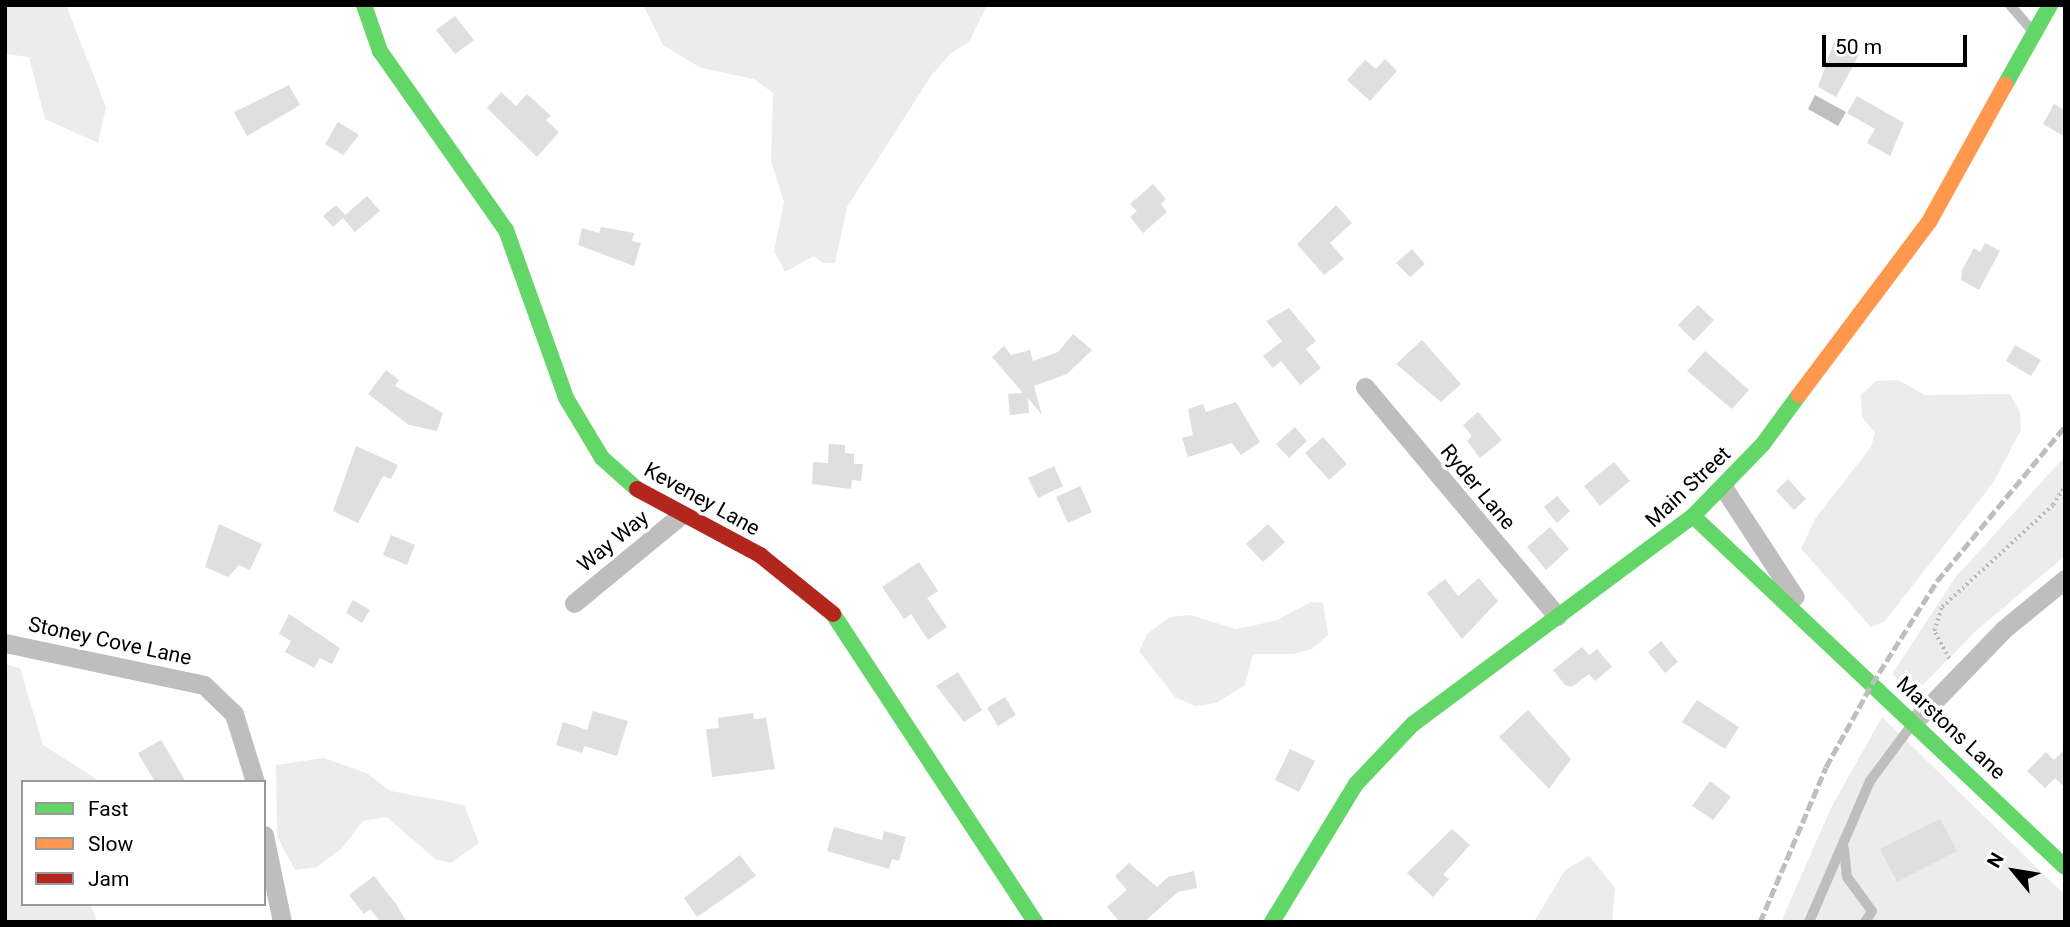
<!DOCTYPE html>
<html>
<head>
<meta charset="utf-8">
<style>
  body { margin:0 }
  #map { position:relative; width:2070px; height:927px; overflow:hidden; background:#fff; font-family:Roboto,sans-serif }
  div>[style] { position:absolute }
  .green>* { inset:0; background:#ececec }
  .water>* { inset:0; background:#bfbfbf }
  .building>* { inset:0; background:#dfdfdf }
  .path>* { height:3.5px; margin-top:-1.75px; transform-origin:0; background:repeating-linear-gradient(90deg,#b9b9b9 0 2px,transparent 0 5.5px) }
  .lane>* { height:10px; margin:-5px; padding:0 5px; transform-origin:5px; border-radius:5px; background:#bebebe }
  .street>* { height:19px; margin:-9.5px; padding:0 9.5px; transform-origin:9.5px; border-radius:9.5px; background:#bebebe }
  .fast>* { height:16px; margin:-8px; padding:0 8px; transform-origin:8px; border-radius:8px; background:#63d668 }
  .slow>* { height:16px; margin:-8px; padding:0 8px; transform-origin:8px; border-radius:8px; background:#ff974d }
  .jam>* { height:16px; margin:-8px; padding:0 8px; transform-origin:8px; border-radius:8px; background:#b3261e }
  .rail>* { height:5px; margin-top:-2.5px; transform-origin:0; background:repeating-linear-gradient(90deg,#bebebe 0 10px,transparent 0 13.5px) }
  span { translate:-50% -50%; white-space:nowrap; text-align:center; line-height:1.15; -webkit-text-stroke:7px #fff; paint-order:stroke }
  .street-label { font-size:21px; color:#000 }
  .frame { position:absolute; inset:0; border:7px solid #000; pointer-events:none }
  .legend { position:absolute; left:21px; top:780px; width:245px; height:126px; box-sizing:border-box; background:#fff; border:2px solid #999; margin:0; padding:9px 12px; list-style:none; font-size:21px; color:#000 }
  .legend li { display:flex; align-items:center; gap:14px; height:35px }
  .legend b { width:35px; border:2px solid #999 }
  .north { position:absolute; left:1979px; top:836px; width:70px; height:70px; -webkit-text-stroke:5px #fff; paint-order:stroke; rotate:300deg; font-size:19px; font-weight:700; line-height:28px; text-align:center; color:#000 }
  .north::after { content:''; display:block; margin:auto; width:24px; height:32px; background:#000; clip-path:polygon(50% 0,100% 100%,50% 72%,0 100%) }
  .scale { position:absolute; left:1822px; top:35px; width:145px; height:32px; box-sizing:border-box; border:4px solid #000; border-top:0; padding-left:9px; font-size:21px; line-height:24px; white-space:nowrap; color:#000; -webkit-text-stroke:5px #fff; paint-order:stroke }
</style>
</head>
<body>
<div id="map">
  <div class="green">
    <i style="clip-path:polygon(5px 5px,66px 5px,106px 107px,98px 143px,45px 119px,29px 57px,5px 54px)"></i>
    <i style="clip-path:polygon(643px 5px,987px 5px,969px 42px,951px 53px,931px 76px,847px 207px,835px 263px,823px 263px,814px 256px,785px 272px,774px 251px,784px 202px,771px 161px,773px 93px,754px 79px,701px 68px,663px 45px)"></i>
    <i style="clip-path:polygon(1898px 380px,1925px 395px,2010px 394px,2020px 412px,2021px 430px,1993px 483px,1884px 622px,1871px 627px,1801px 549px,1815px 519px,1871px 447px,1875px 433px,1862px 417px,1861px 395px,1876px 381px)"></i>
    <i style="clip-path:polygon(2065px 456px,2065px 556px,1977px 630px,1914px 694px,1892px 674px,1955px 578px)"></i>
    <i style="clip-path:polygon(1311px 602px,1323px 603px,1328px 635px,1312px 649px,1293px 654px,1253px 654px,1245px 685px,1216px 703px,1195px 706px,1175px 697px,1139px 651px,1147px 634px,1170px 617px,1190px 615px,1236px 629px,1275px 621px)"></i>
    <i style="clip-path:polygon(5px 664px,20px 668px,43px 745px,101px 782px,23px 782px,23px 904px,96px 904px,91px 906px,97px 922px,5px 922px)"></i>
    <i style="clip-path:polygon(1882px 717px,2065px 895px,2065px 922px,1781px 922px,1831px 808px)"></i>
    <i style="clip-path:polygon(324px 758px,366px 773px,391px 791px,464px 805px,479px 843px,451px 863px,435px 859px,387px 817px,363px 821px,342px 848px,317px 867px,295px 870px,277px 836px,276px 765px)"></i>
    <i style="clip-path:polygon(1589px 856px,1615px 888px,1612px 922px,1534px 922px,1565px 870px)"></i>
  </div>
  <div class="water">
    <i style="clip-path:polygon(1815px 95px,1846px 112px,1838px 126px,1808px 109px)"></i>
  </div>
  <div class="building">
    <i style="clip-path:polygon(455px 16px,474px 40px,455px 54px,436px 30px)"></i>
    <i style="clip-path:polygon(1834px 42px,1859px 55px,1836px 97px,1818px 87px)"></i>
    <i style="clip-path:polygon(1385px 59px,1397px 71px,1370px 101px,1347px 80px,1365px 60px,1376px 69px)"></i>
    <i style="clip-path:polygon(289px 85px,300px 105px,247px 136px,234px 112px)"></i>
    <i style="clip-path:polygon(501px 92px,516px 106px,527px 94px,551px 116px,546px 120px,559px 132px,537px 157px,487px 108px)"></i>
    <i style="clip-path:polygon(1857px 96px,1904px 123px,1890px 156px,1867px 143px,1875px 129px,1847px 113px)"></i>
    <i style="clip-path:polygon(2054px 104px,2065px 110px,2065px 137px,2043px 124px)"></i>
    <i style="clip-path:polygon(338px 122px,359px 135px,343px 155px,325px 144px)"></i>
    <i style="clip-path:polygon(1153px 184px,1166px 199px,1161px 204px,1167px 212px,1143px 233px,1130px 217px,1137px 211px,1130px 204px)"></i>
    <i style="clip-path:polygon(367px 196px,380px 211px,355px 232px,343px 218px,333px 227px,323px 216px,336px 205px,345px 215px)"></i>
    <i style="clip-path:polygon(1336px 205px,1352px 223px,1330px 243px,1344px 259px,1324px 275px,1297px 244px)"></i>
    <i style="clip-path:polygon(601px 227px,634px 233px,632px 241px,641px 243px,634px 266px,578px 245px,582px 228px,599px 233px)"></i>
    <i style="clip-path:polygon(1985px 243px,2000px 251px,1979px 290px,1961px 280px,1962px 270px,1974px 248px,1980px 252px)"></i>
    <i style="clip-path:polygon(1412px 249px,1425px 264px,1410px 277px,1396px 263px)"></i>
    <i style="clip-path:polygon(1698px 305px,1714px 320px,1694px 341px,1678px 325px)"></i>
    <i style="clip-path:polygon(1289px 308px,1316px 341px,1306px 349px,1321px 368px,1300px 385px,1281px 361px,1273px 368px,1263px 356px,1282px 341px,1266px 321px)"></i>
    <i style="clip-path:polygon(1073px 334px,1092px 350px,1067px 374px,1034px 386px,1042px 415px,1028px 398px,1029px 413px,1010px 415px,1008px 394px,1023px 393px,992px 357px,1004px 346px,1011px 355px,1030px 350px,1033px 361px,1058px 352px)"></i>
    <i style="clip-path:polygon(1422px 340px,1461px 384px,1441px 402px,1396px 364px)"></i>
    <i style="clip-path:polygon(2015px 345px,2041px 360px,2031px 376px,2006px 361px)"></i>
    <i style="clip-path:polygon(1705px 351px,1749px 390px,1732px 409px,1687px 371px)"></i>
    <i style="clip-path:polygon(386px 370px,399px 380px,395px 386px,443px 413px,437px 431px,409px 425px,368px 394px)"></i>
    <i style="clip-path:polygon(1236px 402px,1260px 442px,1241px 455px,1232px 443px,1188px 457px,1182px 438px,1193px 435px,1188px 409px,1203px 404px,1206px 412px)"></i>
    <i style="clip-path:polygon(1478px 412px,1502px 440px,1480px 458px,1467px 441px,1472px 436px,1463px 425px)"></i>
    <i style="clip-path:polygon(1295px 427px,1307px 441px,1289px 458px,1276px 444px)"></i>
    <i style="clip-path:polygon(1323px 437px,1347px 464px,1329px 480px,1305px 453px)"></i>
    <i style="clip-path:polygon(829px 444px,845px 445px,845px 453px,854px 454px,854px 464px,863px 464px,861px 481px,852px 480px,851px 489px,812px 484px,813px 462px,828px 463px)"></i>
    <i style="clip-path:polygon(356px 446px,398px 465px,391px 479px,383px 476px,358px 523px,333px 511px)"></i>
    <i style="clip-path:polygon(1614px 462px,1630px 481px,1600px 506px,1584px 486px)"></i>
    <i style="clip-path:polygon(1054px 466px,1063px 486px,1038px 498px,1028px 478px)"></i>
    <i style="clip-path:polygon(1788px 479px,1806px 499px,1794px 510px,1776px 491px)"></i>
    <i style="clip-path:polygon(1080px 486px,1092px 512px,1068px 523px,1056px 497px)"></i>
    <i style="clip-path:polygon(1557px 496px,1570px 511px,1557px 523px,1544px 507px)"></i>
    <i style="clip-path:polygon(219px 524px,262px 544px,250px 570px,239px 565px,228px 577px,205px 567px)"></i>
    <i style="clip-path:polygon(1268px 524px,1285px 542px,1263px 562px,1246px 544px)"></i>
    <i style="clip-path:polygon(1550px 527px,1569px 549px,1546px 570px,1527px 547px)"></i>
    <i style="clip-path:polygon(391px 535px,415px 545px,407px 565px,383px 555px)"></i>
    <i style="clip-path:polygon(919px 562px,938px 591px,927px 598px,947px 627px,928px 640px,911px 614px,904px 619px,882px 587px)"></i>
    <i style="clip-path:polygon(1479px 578px,1498px 601px,1462px 639px,1427px 593px,1445px 579px,1458px 596px)"></i>
    <i style="clip-path:polygon(353px 600px,370px 610px,362px 623px,346px 613px)"></i>
    <i style="clip-path:polygon(289px 614px,340px 648px,332px 664px,320px 658px,314px 668px,285px 652px,291px 641px,279px 634px)"></i>
    <i style="clip-path:polygon(1661px 641px,1678px 662px,1665px 673px,1648px 652px)"></i>
    <i style="clip-path:polygon(1582px 647px,1589px 655px,1597px 649px,1612px 667px,1595px 681px,1589px 674px,1572px 687px,1565px 685px,1553px 670px)"></i>
    <i style="clip-path:polygon(958px 672px,982px 710px,964px 722px,936px 686px)"></i>
    <i style="clip-path:polygon(1005px 697px,1016px 715px,998px 726px,987px 708px)"></i>
    <i style="clip-path:polygon(1697px 700px,1739px 727px,1725px 749px,1682px 722px)"></i>
    <i style="clip-path:polygon(1528px 710px,1571px 759px,1549px 789px,1499px 737px)"></i>
    <i style="clip-path:polygon(593px 711px,628px 721px,617px 756px,584px 746px,582px 753px,556px 745px,563px 722px,587px 730px)"></i>
    <i style="clip-path:polygon(753px 713px,754px 719px,766px 718px,775px 769px,712px 777px,706px 729px,719px 728px,718px 718px)"></i>
    <i style="clip-path:polygon(161px 740px,186px 782px,155px 782px,138px 753px)"></i>
    <i style="clip-path:polygon(1290px 749px,1315px 761px,1299px 792px,1275px 780px)"></i>
    <i style="clip-path:polygon(2065px 749px,2065px 788px,2055px 778px,2045px 788px,2027px 771px,2046px 752px,2054px 760px)"></i>
    <i style="clip-path:polygon(1710px 781px,1731px 797px,1713px 820px,1692px 806px)"></i>
    <i style="clip-path:polygon(1940px 819px,1957px 851px,1897px 882px,1880px 849px)"></i>
    <i style="clip-path:polygon(834px 827px,882px 840px,884px 831px,906px 837px,899px 861px,892px 859px,889px 869px,827px 851px)"></i>
    <i style="clip-path:polygon(1452px 829px,1470px 845px,1443px 875px,1449px 879px,1433px 897px,1407px 873px)"></i>
    <i style="clip-path:polygon(740px 855px,756px 876px,697px 917px,684px 898px)"></i>
    <i style="clip-path:polygon(1129px 863px,1157px 887px,1168px 877px,1194px 871px,1197px 888px,1178px 892px,1144px 922px,1120px 922px,1107px 907px,1127px 890px,1115px 876px)"></i>
    <i style="clip-path:polygon(374px 876px,396px 904px,407px 922px,381px 922px,370px 909px,364px 914px,349px 895px)"></i>
  </div>
  <div class="path">
    <i style="left:1949px;top:659px;width:32px;rotate:-118deg"></i>
    <i style="left:1934px;top:631px;width:25px;rotate:-72deg"></i>
    <i style="left:1942px;top:607px;width:151px;rotate:-42.6deg"></i>
    <i style="left:2053px;top:505px;width:22px;rotate:-58deg"></i>
  </div>
  <div class="lane">
    <i style="left:2010px;top:5px;width:35px;rotate:49deg"></i>
    <i style="left:1844px;top:849px;width:28px;rotate:84deg"></i>
    <i style="left:1847px;top:877px;width:42px;rotate:53.7deg"></i>
    <i style="left:1872px;top:911px;width:13px;rotate:122deg"></i>
    <i style="left:1809px;top:922px;width:154px;rotate:-66.6deg"></i>
    <i style="left:1870px;top:781px;width:72px;rotate:-53.4deg"></i>
  </div>
  <div class="street">
    <i style="left:1365px;top:387px;width:299px;rotate:50deg"></i>
    <i style="left:1723px;top:487px;width:131px;rotate:56.8deg"></i>
    <i style="left:574px;top:603px;width:139px;rotate:-39.4deg"></i>
    <i style="left:5px;top:643px;width:203px;rotate:11.9deg"></i>
    <i style="left:204px;top:685px;width:42px;rotate:44deg"></i>
    <i style="left:234px;top:714px;width:71px;rotate:72.8deg"></i>
    <i style="left:1913px;top:723px;width:131px;rotate:-45.9deg"></i>
    <i style="left:2004px;top:629px;width:79px;rotate:-39.3deg"></i>
    <i style="left:264px;top:835px;width:89px;rotate:78.3deg"></i>
  </div>
  <div class="fast">
    <i style="left:364px;top:5px;width:49px;rotate:70.8deg"></i>
    <i style="left:380px;top:51px;width:219px;rotate:54.9deg"></i>
    <i style="left:506px;top:230px;width:178px;rotate:70.3deg"></i>
    <i style="left:566px;top:398px;width:70px;rotate:59deg"></i>
    <i style="left:602px;top:458px;width:47px;rotate:41.5deg"></i>
    <i style="left:2005px;top:85px;width:92px;rotate:-60.6deg"></i>
    <i style="left:1693px;top:516px;width:511px;rotate:43.34deg"></i>
    <i style="left:833px;top:614px;width:368px;rotate:56.7deg"></i>
    <i style="left:1272px;top:922px;width:162px;rotate:-58.7deg"></i>
    <i style="left:1356px;top:784px;width:83px;rotate:-46.5deg"></i>
    <i style="left:1413px;top:724px;width:349px;rotate:-36.6deg"></i>
    <i style="left:1693px;top:516px;width:100px;rotate:-45.8deg"></i>
    <i style="left:1763px;top:444px;width:61px;rotate:-53.7deg"></i>
  </div>
  <div class="slow">
    <i style="left:1799px;top:395px;width:216px;rotate:-53.1deg"></i>
    <i style="left:1929px;top:222px;width:157px;rotate:-61deg"></i>
  </div>
  <div class="jam">
    <i style="left:637px;top:489px;width:140px;rotate:28.2deg"></i>
    <i style="left:760px;top:555px;width:94px;rotate:38.9deg"></i>
  </div>
  <div class="rail">
    <i style="left:1760px;top:922px;width:168px;rotate:-66.9deg"></i>
    <i style="left:1826px;top:767px;width:95px;rotate:-61deg"></i>
    <i style="left:1872px;top:684px;width:122px;rotate:-57.7deg"></i>
    <i style="left:1937px;top:581px;width:201px;rotate:-50.4deg"></i>
  </div>
  <div class="street-label">
    <span style="left:1478px;top:487px;rotate:50deg">Ryder Lane</span>
    <span style="left:1688px;top:487px;rotate:-43deg">Main Street</span>
    <span style="left:702px;top:499px;rotate:29deg">Keveney Lane</span>
    <span style="left:613px;top:541px;rotate:-39deg">Way Way</span>
    <span style="left:110px;top:641px;rotate:12deg">Stoney Cove Lane</span>
    <span style="left:1951px;top:728px;rotate:43deg">Marstons Lane</span>
  </div>
  <div class="frame"></div>
  <ul class="legend">
  <li><b style="height:9px;background:#63d668"></b>Fast</li>
  <li><b style="height:9px;background:#ff974d"></b>Slow</li>
  <li><b style="height:9px;background:#b3261e"></b>Jam</li>
  </ul>
  <div class="north">N</div>
  <div class="scale">50 m</div>
</div>
</body>
</html>
